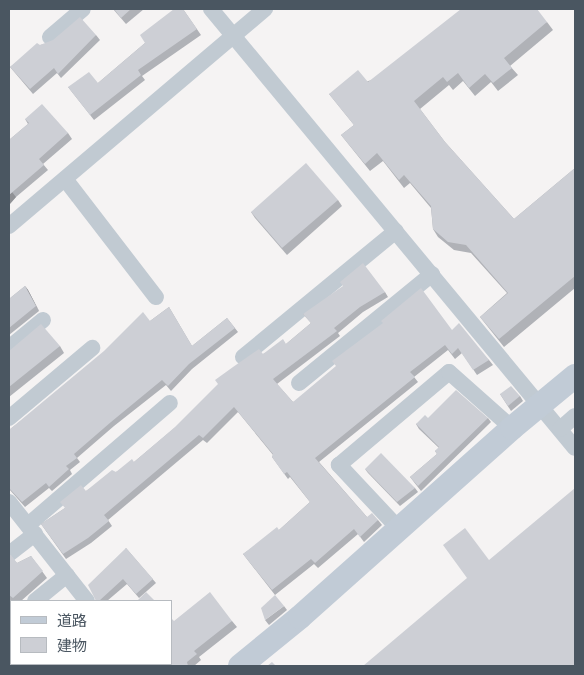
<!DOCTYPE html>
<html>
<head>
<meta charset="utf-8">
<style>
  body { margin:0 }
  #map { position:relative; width:584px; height:675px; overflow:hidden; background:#f5f3f3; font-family:"Open Sans","Noto Sans JP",sans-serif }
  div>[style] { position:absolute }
  .street>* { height:16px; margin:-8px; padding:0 8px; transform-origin:8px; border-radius:8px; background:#c1cad2 }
  .secondary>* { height:24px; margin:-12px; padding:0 12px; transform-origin:12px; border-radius:12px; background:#c1cbd6 }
  .wall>* { inset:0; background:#b0b2b7 }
  .shaded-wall>* { inset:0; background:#909195 }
  .building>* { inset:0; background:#cdcfd5 }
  span { translate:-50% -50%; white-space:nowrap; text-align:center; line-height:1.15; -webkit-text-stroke:4.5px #fff; paint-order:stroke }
  .frame { position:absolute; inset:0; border:10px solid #4a5661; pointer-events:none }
  .legend { position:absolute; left:10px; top:600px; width:162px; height:65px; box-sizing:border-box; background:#fff; border:1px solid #b7bbc0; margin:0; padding:6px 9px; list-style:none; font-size:15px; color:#4a5661 }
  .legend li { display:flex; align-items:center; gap:10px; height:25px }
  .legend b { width:25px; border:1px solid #b7bbc0 }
</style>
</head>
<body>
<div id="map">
  <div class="street">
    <i style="left:211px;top:9px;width:570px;rotate:50.34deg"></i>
    <i style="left:50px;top:37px;width:43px;rotate:-40.3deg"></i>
    <i style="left:65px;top:179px;width:149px;rotate:52.4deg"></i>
    <i style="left:9px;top:226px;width:336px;rotate:-40.3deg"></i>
    <i style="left:9px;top:348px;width:44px;rotate:-39.5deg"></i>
    <i style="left:243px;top:357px;width:198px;rotate:-39.5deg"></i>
    <i style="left:299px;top:383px;width:172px;rotate:-39.3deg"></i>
    <i style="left:9px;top:418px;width:109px;rotate:-40.1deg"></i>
    <i style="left:560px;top:429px;width:20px;rotate:-41deg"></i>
    <i style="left:9px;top:502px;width:126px;rotate:51.8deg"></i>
    <i style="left:28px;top:525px;width:187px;rotate:-40.7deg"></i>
    <i style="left:399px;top:529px;width:88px;rotate:-133.2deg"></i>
    <i style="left:339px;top:465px;width:144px;rotate:-40.2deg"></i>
    <i style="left:449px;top:372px;width:84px;rotate:41.6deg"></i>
    <i style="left:9px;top:554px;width:33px;rotate:-38deg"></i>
    <i style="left:35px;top:601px;width:41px;rotate:-39.1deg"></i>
    <i style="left:9px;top:623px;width:3px;rotate:-45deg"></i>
    <i style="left:137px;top:664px;width:3px;rotate:45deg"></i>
    <i style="left:97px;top:666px;width:4px;rotate:-34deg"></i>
  </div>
  <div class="secondary">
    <i style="left:240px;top:666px;width:77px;rotate:-39.2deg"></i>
    <i style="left:300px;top:617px;width:284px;rotate:-41.7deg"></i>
    <i style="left:512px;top:428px;width:82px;rotate:-39.5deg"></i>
  </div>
  <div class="wall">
    <i style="clip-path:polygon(113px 9px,144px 9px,126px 24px)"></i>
    <i style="clip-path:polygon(183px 9px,201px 35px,142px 76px,145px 80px,94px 120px,68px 87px,98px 83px,145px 43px)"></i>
    <i style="clip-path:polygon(547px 22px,553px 30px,510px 66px,518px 75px,498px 91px,491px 82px,475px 96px,463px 81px,453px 90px,449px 85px,420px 109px,445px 142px,514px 219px,575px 168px,575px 288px,504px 347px,480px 317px,507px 293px,471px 253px,454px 250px,438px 237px,433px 229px,431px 208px,410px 183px,404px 188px,383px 161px,370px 171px,341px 135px,354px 125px,329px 94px)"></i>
    <i style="clip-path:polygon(96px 35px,100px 40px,61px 78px,57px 73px,33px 94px,10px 67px,40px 45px)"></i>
    <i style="clip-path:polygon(25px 119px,68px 133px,72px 139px,43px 164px,48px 170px,16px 197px,9px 205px,9px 140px,28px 124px)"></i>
    <i style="clip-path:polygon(338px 200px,342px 206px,287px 255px,255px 218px,251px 212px)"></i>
    <i style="clip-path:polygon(25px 286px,28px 290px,39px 311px,9px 335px,9px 299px)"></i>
    <i style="clip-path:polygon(385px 292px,388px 297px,363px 312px,338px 333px,340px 336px,277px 384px,293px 402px,452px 330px,489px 360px,493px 365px,477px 375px,462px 353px,455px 359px,448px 350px,414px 377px,418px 382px,319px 462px,367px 517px,378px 520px,382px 525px,364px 542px,358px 534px,318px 568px,314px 564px,275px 595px,243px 554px,279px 530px,310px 502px,290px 477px,288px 479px,272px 457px,273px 455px,238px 412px,207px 443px,203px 440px,108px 520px,112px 526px,91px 543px,66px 559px,41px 524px,65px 508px,86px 491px,116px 472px,134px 462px,263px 354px,286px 344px,311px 323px,303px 314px)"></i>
    <i style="clip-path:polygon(169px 307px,192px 346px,227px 318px,238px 332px,192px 369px,171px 391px,166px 385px,114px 426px,77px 458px,80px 462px,70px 470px,72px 474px,52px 491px,49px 488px,25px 507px,9px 489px,9px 430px,150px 321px)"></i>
    <i style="clip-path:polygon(60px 346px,64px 353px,9px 397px,9px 351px)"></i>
    <i style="clip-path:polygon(500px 394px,520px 396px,523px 401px,511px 411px)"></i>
    <i style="clip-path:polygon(428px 418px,488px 418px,491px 422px,421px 491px,410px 477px,437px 454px,435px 451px,439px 448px,419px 429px,416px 424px)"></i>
    <i style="clip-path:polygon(365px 469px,415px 488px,418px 492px,400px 506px,368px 473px)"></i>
    <i style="clip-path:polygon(126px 548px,156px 583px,139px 598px,127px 584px,107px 601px,96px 601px)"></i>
    <i style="clip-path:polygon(9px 555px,17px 563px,31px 556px,47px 578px,21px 601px,12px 601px,9px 603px)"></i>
    <i style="clip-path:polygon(284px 606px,287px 610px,269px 625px,265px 620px)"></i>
    <i style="clip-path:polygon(174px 621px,232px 621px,237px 627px,199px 657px,201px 660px,194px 666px,156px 666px,171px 664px)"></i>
    <i style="clip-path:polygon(11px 664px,73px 664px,75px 666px,9px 666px)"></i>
  </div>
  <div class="shaded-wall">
    <i style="clip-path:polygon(12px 192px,16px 197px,9px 205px,9px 195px)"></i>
    <i style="clip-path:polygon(25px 286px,28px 290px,39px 311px,36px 306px)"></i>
  </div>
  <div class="building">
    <i style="clip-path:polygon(114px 9px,131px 9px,121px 18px)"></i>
    <i style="clip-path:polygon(174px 9px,183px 9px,197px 29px,138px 70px,141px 75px,90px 115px,68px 87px,89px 72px,98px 83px,145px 43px,140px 35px)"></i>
    <i style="clip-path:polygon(461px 9px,537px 9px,547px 22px,504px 58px,512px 68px,493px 83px,485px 74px,469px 88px,458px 73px,447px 82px,443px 77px,414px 101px,445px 142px,514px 219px,575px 168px,575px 276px,499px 339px,480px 317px,508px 293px,466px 245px,448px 242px,433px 229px,431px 206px,404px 175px,399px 180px,377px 153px,365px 164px,341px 135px,354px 125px,329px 94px,358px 70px,368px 82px)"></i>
    <i style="clip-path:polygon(80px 17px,96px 35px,58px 74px,54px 68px,30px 89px,10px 67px,37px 43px,40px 45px,53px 40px)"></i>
    <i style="clip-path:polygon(42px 104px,68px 133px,39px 159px,44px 165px,9px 195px,9px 140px,29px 123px,25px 119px)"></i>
    <i style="clip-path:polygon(306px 163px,338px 200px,282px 248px,251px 212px)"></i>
    <i style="clip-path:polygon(363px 263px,385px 292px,360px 307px,334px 328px,337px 331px,273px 379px,293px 402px,336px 366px,332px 361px,383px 323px,381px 321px,421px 288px,452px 330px,459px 323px,489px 360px,473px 370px,458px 348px,452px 354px,445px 345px,410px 372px,415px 377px,315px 458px,367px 517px,372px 513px,378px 520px,360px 537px,354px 529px,315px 563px,311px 559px,272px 590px,243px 554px,277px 527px,279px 530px,310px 502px,287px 472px,284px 474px,272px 457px,273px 454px,234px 407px,203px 438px,199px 435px,104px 515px,109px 521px,88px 538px,63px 554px,41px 524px,65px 508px,60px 502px,81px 485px,86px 491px,112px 470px,116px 472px,132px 459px,134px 462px,175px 427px,218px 384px,215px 380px,233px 367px,259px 349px,263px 354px,283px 339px,286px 344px,311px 323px,303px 314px,343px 286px,340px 282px)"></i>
    <i style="clip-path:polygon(25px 286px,36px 306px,9px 328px,9px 299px)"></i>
    <i style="clip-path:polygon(169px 307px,192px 346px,227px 318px,235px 328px,189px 364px,168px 386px,162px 380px,111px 422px,74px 454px,77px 458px,66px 466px,69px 469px,49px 487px,46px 483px,22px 502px,9px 488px,9px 430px,104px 351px,143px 312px,150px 321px)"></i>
    <i style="clip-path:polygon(41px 324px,60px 346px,9px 387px,9px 351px)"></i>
    <i style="clip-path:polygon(511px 386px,520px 396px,508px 406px,500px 394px)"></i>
    <i style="clip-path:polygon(456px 390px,488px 418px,418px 486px,410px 477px,437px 454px,435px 451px,439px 447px,416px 424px,425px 415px,428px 418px)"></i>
    <i style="clip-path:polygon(381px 453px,415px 488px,397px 502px,365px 469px)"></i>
    <i style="clip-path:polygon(575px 488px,575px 666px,363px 666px,467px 578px,443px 545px,465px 528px,489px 560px)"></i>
    <i style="clip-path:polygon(126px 548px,153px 579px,136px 594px,123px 579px,99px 601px,96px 601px,88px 585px)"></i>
    <i style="clip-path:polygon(9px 555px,11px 555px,17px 563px,31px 556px,43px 571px,13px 598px,9px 595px)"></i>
    <i style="clip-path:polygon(146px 592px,155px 601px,137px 601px)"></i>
    <i style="clip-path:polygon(210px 592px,232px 621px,194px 651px,197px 654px,187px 662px,188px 666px,156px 666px,154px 664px,171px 664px,171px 618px,174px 621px)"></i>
    <i style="clip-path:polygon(275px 595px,284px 606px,265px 620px,261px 608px)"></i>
    <i style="clip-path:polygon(11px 636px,11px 664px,68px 664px,65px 666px,9px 666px,9px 638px)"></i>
    <i style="clip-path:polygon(272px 662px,276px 666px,267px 666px)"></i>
  </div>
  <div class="frame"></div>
  <ul class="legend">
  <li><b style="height:6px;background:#c1cbd6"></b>道路</li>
  <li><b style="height:14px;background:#cdcfd5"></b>建物</li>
  </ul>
</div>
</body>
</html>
